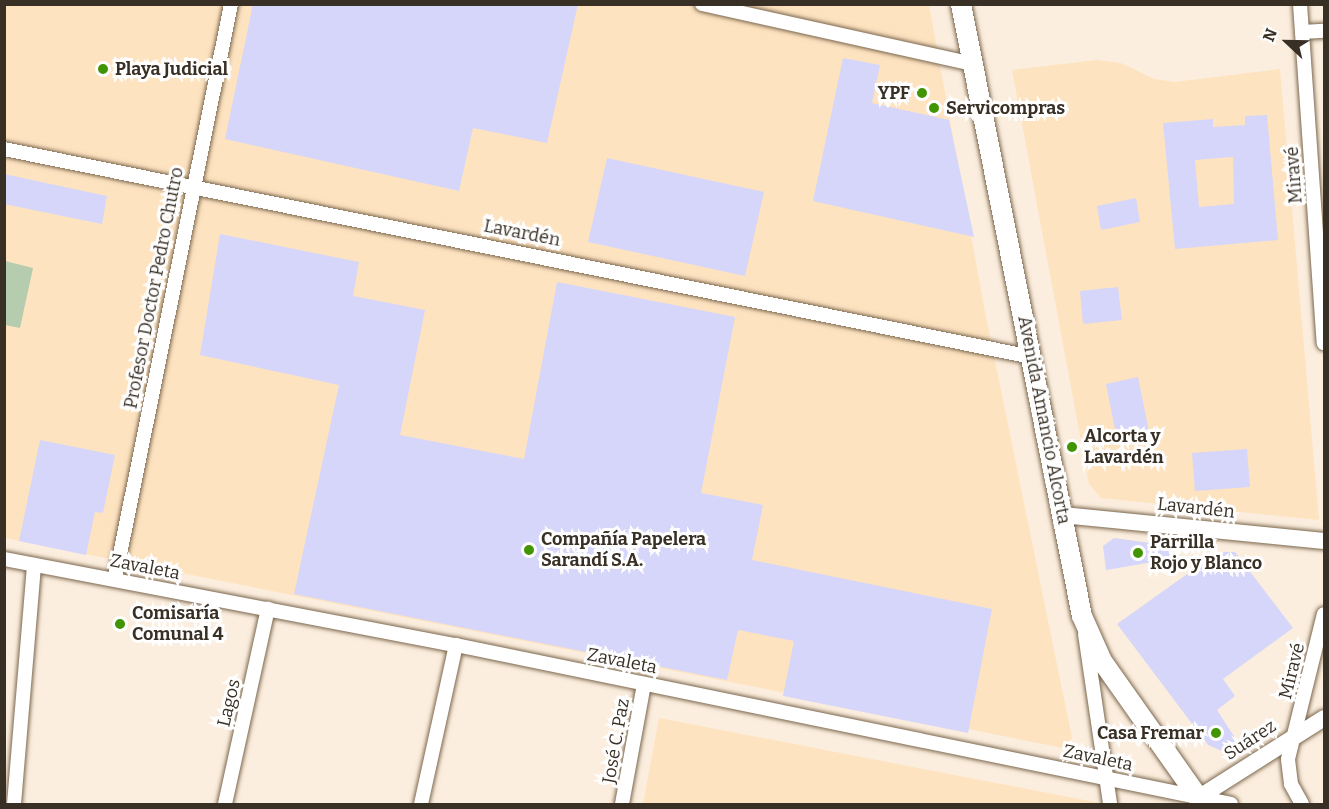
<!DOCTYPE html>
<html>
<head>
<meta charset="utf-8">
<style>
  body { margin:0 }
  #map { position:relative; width:1329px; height:809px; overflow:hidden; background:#fceede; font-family:Bitter,serif }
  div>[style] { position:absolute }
  .built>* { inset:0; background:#fee3c0 }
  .green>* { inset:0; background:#b5ccaf }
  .building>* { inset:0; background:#d5d6f9 }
  .roads { filter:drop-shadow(0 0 2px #7b674e) drop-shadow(0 0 2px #7b674e) }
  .minor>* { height:14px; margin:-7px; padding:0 7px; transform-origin:7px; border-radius:7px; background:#fff }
  .tertiary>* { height:16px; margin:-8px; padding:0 8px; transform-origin:8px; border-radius:8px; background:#fff }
  .secondary>* { height:20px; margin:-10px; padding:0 10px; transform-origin:10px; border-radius:10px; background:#fff }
  .dots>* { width:16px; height:16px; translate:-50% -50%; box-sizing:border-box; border:3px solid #fefefe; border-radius:50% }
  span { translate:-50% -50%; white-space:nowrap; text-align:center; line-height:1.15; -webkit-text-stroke:6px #fefefe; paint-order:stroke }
  .poi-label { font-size:18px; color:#382f25; font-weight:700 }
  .left { translate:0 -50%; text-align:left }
  .right { translate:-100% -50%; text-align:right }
  .street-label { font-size:18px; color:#382f25 }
  .frame { position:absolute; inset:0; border:6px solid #382f25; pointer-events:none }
  .north { position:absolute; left:1257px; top:12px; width:60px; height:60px; -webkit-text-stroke:4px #fefefe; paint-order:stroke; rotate:292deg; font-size:16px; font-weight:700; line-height:24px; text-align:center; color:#382f25 }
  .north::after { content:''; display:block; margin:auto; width:21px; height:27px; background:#382f25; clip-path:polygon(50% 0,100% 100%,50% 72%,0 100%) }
</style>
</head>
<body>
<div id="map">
  <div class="built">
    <i style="clip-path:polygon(5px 5px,929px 5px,985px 312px,1072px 738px,1063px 748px,5px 538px)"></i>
    <i style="clip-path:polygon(1097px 60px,1121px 63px,1154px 79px,1175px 82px,1280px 69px,1319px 520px,1101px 498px,1089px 484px,1012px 70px)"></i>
    <i style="clip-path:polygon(659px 718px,1105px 804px,643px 804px)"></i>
  </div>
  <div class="green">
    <i style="clip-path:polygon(5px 261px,33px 268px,20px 328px,5px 325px)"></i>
  </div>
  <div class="building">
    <i style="clip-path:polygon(253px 4px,578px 4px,547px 143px,473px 128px,459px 191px,225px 139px)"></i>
    <i style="clip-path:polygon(843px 58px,880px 65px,872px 103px,949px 120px,974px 237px,813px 201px)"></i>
    <i style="clip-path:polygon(evenodd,1267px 115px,1278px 240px,1175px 249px,1163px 123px,1213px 119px,1213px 127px,1245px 125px,1245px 116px,1267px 115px,1233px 157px,1234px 204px,1199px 207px,1195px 160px,1233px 157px)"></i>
    <i style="clip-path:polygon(607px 158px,764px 192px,745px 276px,588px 242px)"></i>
    <i style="clip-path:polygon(4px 174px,107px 196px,102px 224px,4px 204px)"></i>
    <i style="clip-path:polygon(1136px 198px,1140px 222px,1101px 230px,1097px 206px)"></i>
    <i style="clip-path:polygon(220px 234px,359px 262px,353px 296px,425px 310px,400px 435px,524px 459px,557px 282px,735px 317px,701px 493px,763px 505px,752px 560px,992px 609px,968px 733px,783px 696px,794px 641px,738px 630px,727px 680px,294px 594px,339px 385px,200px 355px)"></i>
    <i style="clip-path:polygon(1118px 287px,1122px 320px,1083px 324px,1080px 291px)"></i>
    <i style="clip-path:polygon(1138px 377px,1149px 432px,1117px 439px,1106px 384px)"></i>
    <i style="clip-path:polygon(40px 440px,115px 455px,103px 513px,95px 512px,86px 555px,19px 541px)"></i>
    <i style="clip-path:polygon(1247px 449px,1250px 487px,1195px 491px,1192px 453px)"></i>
    <i style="clip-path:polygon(1114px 538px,1172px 546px,1171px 559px,1106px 570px,1103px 546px)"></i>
    <i style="clip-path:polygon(1218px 552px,1235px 552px,1293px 628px,1223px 679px,1235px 696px,1217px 710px,1237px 741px,1222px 751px,1208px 745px,1117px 624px)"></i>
  </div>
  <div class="roads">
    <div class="minor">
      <i style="left:702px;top:4px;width:278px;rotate:12.5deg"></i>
      <i style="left:1300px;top:4px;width:340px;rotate:86deg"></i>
      <i style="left:1302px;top:32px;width:22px;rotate:-3deg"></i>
      <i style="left:4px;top:149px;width:1049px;rotate:11.44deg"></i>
      <i style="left:4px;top:559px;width:460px;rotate:10.8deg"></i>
      <i style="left:456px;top:645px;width:791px;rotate:11.59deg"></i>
      <i style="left:115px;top:579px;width:587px;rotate:-78.59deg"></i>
      <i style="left:1085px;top:634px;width:172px;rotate:81.6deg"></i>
      <i style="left:14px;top:804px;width:240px;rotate:-85.2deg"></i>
      <i style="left:225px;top:804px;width:200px;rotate:-77.6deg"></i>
      <i style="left:421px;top:804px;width:163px;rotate:-77.6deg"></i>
      <i style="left:622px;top:804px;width:122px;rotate:-79.6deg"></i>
      <i style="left:1302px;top:804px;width:23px;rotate:-119deg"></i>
      <i style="left:1291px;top:784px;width:25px;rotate:-97deg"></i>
      <i style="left:1288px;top:759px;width:149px;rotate:-76.1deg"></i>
    </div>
    <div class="tertiary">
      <i style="left:1063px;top:515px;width:262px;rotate:5.7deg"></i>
      <i style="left:1198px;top:798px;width:149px;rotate:-32.4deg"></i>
    </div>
    <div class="secondary">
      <i style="left:961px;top:4px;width:624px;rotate:78.82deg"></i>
      <i style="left:1082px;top:616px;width:49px;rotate:66deg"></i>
      <i style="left:1102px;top:661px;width:175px;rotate:54.8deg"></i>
    </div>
  </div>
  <div class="dots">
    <i style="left:103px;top:69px;background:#429502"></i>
    <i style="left:922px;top:93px;background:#429502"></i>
    <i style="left:934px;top:108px;background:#429502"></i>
    <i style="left:1072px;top:447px;background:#429502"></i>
    <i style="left:529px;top:550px;background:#429502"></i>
    <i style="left:1138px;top:553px;background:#429502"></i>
    <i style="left:120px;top:624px;background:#429502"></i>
    <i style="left:1216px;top:733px;background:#429502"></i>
  </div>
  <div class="poi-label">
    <span class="left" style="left:115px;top:69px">Playa Judicial</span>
    <span class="right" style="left:910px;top:93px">YPF</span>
    <span class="left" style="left:946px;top:108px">Servicompras</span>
    <span class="left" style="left:1084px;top:447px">Alcorta y<br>Lavardén</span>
    <span class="left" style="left:541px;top:550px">Compañía Papelera<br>Sarandí S.A.</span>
    <span class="left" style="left:1150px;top:553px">Parrilla<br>Rojo y Blanco</span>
    <span class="left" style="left:132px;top:624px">Comisaría<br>Comunal 4</span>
    <span class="right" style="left:1204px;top:733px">Casa Fremar</span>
  </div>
  <div class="street-label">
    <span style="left:1294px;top:175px;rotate:-94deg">Miravé</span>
    <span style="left:522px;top:233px;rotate:11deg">Lavardén</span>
    <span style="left:154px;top:288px;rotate:-79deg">Profesor Doctor Pedro Chutro</span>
    <span style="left:1044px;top:420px;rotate:79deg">Avenida Amancio Alcorta</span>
    <span style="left:1196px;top:508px;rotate:6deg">Lavardén</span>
    <span style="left:145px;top:567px;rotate:11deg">Zavaleta</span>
    <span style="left:622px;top:661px;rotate:11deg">Zavaleta</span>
    <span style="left:1292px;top:671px;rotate:-76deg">Miravé</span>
    <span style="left:229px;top:703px;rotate:-77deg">Lagos</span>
    <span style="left:1250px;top:740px;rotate:-33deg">Suárez</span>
    <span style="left:616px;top:741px;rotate:-80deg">José C. Paz</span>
    <span style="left:1098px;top:758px;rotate:12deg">Zavaleta</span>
  </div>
  <div class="frame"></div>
  <div class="north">N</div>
</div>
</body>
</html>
